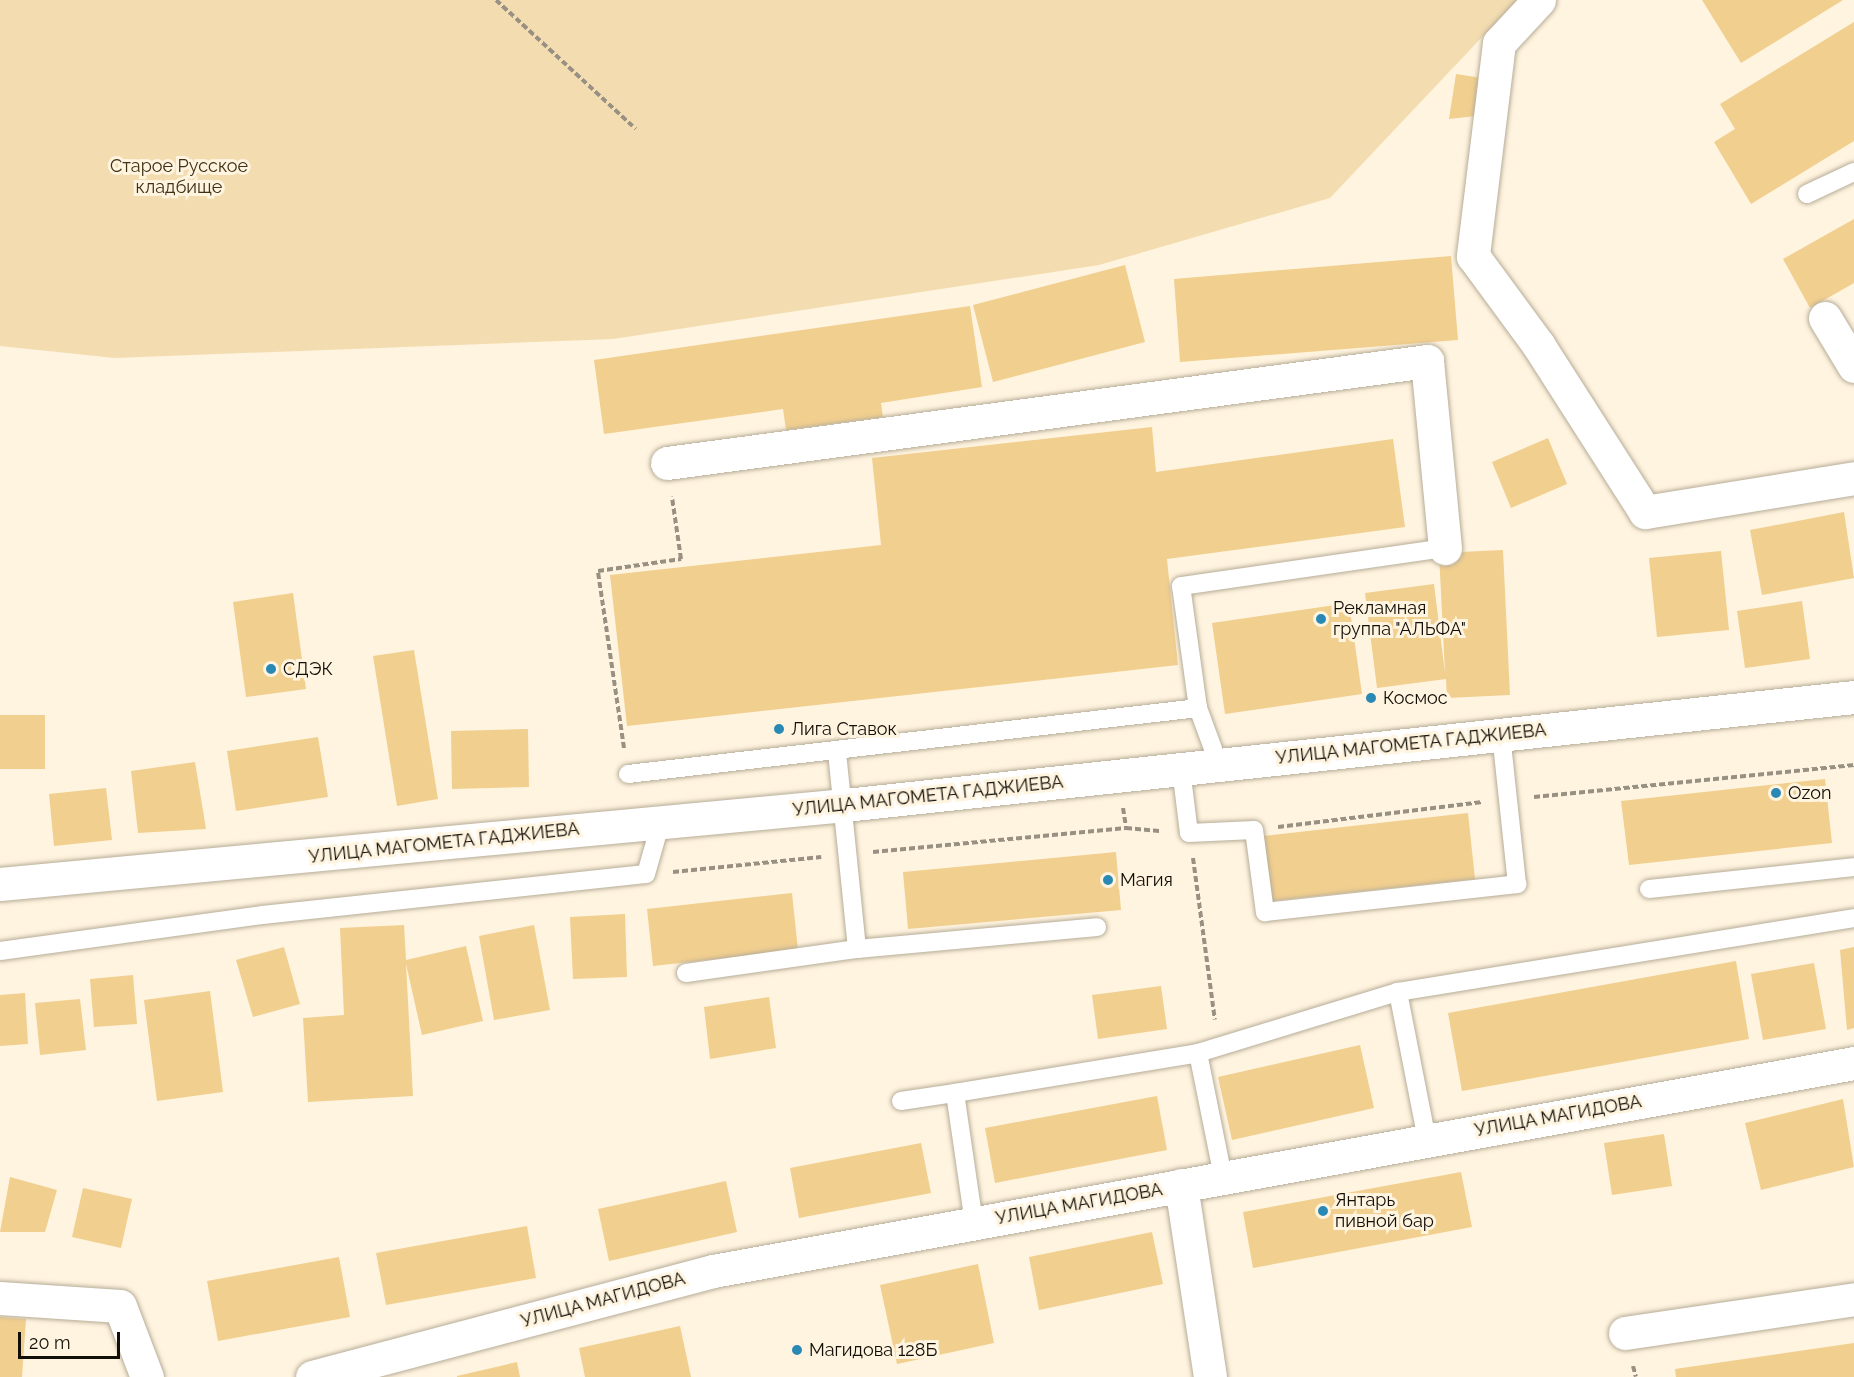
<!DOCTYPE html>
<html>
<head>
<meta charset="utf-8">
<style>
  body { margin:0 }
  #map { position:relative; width:1854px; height:1377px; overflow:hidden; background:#fff4df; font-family:Raleway,sans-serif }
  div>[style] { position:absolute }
  .green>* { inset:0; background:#f3dcb0 }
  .building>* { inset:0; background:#f1cf8f }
  .path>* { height:4px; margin-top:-2px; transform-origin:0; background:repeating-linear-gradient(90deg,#989082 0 6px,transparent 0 9px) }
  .roads { filter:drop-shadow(0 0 2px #b6ac98) drop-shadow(0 0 2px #b6ac98) }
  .service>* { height:18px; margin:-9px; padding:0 9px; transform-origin:9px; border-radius:9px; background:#fff }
  .minor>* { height:33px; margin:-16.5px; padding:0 16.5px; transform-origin:16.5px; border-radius:16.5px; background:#fff }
  .secondary>* { height:33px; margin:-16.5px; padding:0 16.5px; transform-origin:16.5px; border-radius:16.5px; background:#fff }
  .dots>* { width:16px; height:16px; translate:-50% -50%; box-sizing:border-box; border:3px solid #fff4df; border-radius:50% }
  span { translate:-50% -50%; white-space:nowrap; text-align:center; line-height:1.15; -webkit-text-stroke:6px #fff4df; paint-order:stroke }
  .park-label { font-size:18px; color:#3f3114 }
  .poi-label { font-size:18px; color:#110d07 }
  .left { translate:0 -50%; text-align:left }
  .street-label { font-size:18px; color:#110d07 }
  .scale { position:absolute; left:18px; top:1332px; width:102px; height:27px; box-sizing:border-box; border:3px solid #110d07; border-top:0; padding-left:8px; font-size:18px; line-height:21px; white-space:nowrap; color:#110d07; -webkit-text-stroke:4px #fff4df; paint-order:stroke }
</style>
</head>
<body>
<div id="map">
  <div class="green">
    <i style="clip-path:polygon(0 0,1517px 0,1330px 198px,1099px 265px,613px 339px,115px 358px,0 346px)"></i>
  </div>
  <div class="building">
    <i style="clip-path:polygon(1702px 0,1843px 0,1741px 63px)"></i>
    <i style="clip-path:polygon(1854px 22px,1854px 141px,1751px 204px,1714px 142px,1735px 129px,1720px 104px)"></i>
    <i style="clip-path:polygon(1456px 74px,1482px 78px,1476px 116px,1449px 119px)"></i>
    <i style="clip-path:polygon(1854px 219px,1854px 283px,1810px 308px,1783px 259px)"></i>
    <i style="clip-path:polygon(1451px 256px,1458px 340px,1180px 362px,1174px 279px)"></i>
    <i style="clip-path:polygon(1125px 265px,1145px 342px,993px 382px,973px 305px)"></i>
    <i style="clip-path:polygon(970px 306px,982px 387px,881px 403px,883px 417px,786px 430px,783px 409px,604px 434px,594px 360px)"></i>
    <i style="clip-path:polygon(1152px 427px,1156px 472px,1393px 439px,1405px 527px,1167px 559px,1178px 665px,627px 726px,610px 575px,881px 545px,872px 458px)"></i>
    <i style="clip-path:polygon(1548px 438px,1567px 484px,1511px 508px,1492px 462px)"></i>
    <i style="clip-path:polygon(1844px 512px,1854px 578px,1762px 595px,1750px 530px)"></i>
    <i style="clip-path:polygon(1503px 550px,1510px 695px,1447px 698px,1446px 679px,1377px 688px,1365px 593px,1434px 584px,1445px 673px,1439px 553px)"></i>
    <i style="clip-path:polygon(1721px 551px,1729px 630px,1657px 637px,1649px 558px)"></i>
    <i style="clip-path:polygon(293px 593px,306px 689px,246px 697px,233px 602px)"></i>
    <i style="clip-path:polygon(1802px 601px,1810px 659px,1745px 668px,1737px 611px)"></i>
    <i style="clip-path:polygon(1349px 603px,1362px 694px,1225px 714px,1212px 623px)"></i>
    <i style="clip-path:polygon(414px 650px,438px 799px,397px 806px,373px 656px)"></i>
    <i style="clip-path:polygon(0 715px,45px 715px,45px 769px,0 769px)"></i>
    <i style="clip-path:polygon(528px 729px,529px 787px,452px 789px,451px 731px)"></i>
    <i style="clip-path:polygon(318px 737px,328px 797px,236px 811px,227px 751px)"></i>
    <i style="clip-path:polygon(195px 762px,206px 829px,138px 833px,131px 771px)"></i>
    <i style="clip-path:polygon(1825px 779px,1832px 843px,1629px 865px,1621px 801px)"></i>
    <i style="clip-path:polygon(106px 788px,112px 840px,54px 846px,49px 794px)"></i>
    <i style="clip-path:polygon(1468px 813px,1475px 879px,1271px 901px,1264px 836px)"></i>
    <i style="clip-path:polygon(1116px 852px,1121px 910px,908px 929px,903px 872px)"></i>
    <i style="clip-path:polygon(792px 893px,798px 950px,653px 966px,647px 909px)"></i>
    <i style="clip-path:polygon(625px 914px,627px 977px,573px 979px,570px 917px)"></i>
    <i style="clip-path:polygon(404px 925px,406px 960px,466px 946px,483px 1021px,422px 1035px,406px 964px,413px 1096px,308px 1102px,303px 1018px,344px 1015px,340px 928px)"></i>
    <i style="clip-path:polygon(534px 925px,550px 1010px,494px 1020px,479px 936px)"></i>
    <i style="clip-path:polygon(284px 947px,300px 1004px,253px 1017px,236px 960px)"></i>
    <i style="clip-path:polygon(1854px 947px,1854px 1028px,1847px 1030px,1840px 950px)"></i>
    <i style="clip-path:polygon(1736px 961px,1749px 1039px,1462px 1091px,1448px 1013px)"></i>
    <i style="clip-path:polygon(1814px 963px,1826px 1029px,1763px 1040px,1751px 974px)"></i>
    <i style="clip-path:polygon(133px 975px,137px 1024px,94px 1027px,90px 979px)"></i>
    <i style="clip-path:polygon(1161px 986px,1167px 1029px,1098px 1039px,1092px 995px)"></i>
    <i style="clip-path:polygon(210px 991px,223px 1092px,157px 1101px,144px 1000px)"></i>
    <i style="clip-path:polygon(25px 993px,28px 1044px,0 1046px,0 995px)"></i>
    <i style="clip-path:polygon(769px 997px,776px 1048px,710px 1059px,704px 1007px)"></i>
    <i style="clip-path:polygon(80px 999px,86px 1050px,40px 1055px,35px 1003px)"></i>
    <i style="clip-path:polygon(1360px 1045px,1374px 1108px,1232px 1140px,1218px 1077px)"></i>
    <i style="clip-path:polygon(1157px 1096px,1167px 1150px,995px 1183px,985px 1128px)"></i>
    <i style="clip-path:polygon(1843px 1099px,1854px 1167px,1761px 1190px,1745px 1123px)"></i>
    <i style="clip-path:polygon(1664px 1134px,1672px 1186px,1612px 1195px,1604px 1143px)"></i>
    <i style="clip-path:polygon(921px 1143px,931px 1193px,799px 1218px,790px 1168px)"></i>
    <i style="clip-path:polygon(1461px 1172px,1472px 1227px,1253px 1268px,1243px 1212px)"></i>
    <i style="clip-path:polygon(10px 1177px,57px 1190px,45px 1232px,0 1232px)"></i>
    <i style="clip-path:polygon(726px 1181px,737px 1232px,609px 1261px,598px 1209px)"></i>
    <i style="clip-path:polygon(83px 1188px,132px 1199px,121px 1248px,72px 1237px)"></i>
    <i style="clip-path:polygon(527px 1226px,536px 1278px,386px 1305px,376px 1253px)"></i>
    <i style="clip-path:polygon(1152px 1232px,1163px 1284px,1039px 1310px,1029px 1257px)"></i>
    <i style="clip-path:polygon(339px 1257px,350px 1317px,218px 1341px,207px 1281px)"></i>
    <i style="clip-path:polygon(978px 1264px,994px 1343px,897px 1364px,880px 1285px)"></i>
    <i style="clip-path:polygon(0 1317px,26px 1319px,22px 1377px,0 1377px)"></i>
    <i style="clip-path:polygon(680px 1326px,691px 1377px,585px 1377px,579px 1348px)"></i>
    <i style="clip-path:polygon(1854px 1343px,1854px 1377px,1676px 1377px,1675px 1369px)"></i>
    <i style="clip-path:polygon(517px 1362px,520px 1377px,457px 1377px,457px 1376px)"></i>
  </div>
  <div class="path">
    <i style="left:496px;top:0;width:190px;rotate:42.7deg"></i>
    <i style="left:624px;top:748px;width:179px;rotate:-98.4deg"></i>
    <i style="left:598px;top:571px;width:84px;rotate:-8.2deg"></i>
    <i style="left:681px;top:559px;width:63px;rotate:-98.3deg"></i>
    <i style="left:1534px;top:797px;width:322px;rotate:-5.7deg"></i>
    <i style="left:1123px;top:808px;width:20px;rotate:81deg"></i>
    <i style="left:1278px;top:827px;width:206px;rotate:-7deg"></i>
    <i style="left:873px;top:852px;width:254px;rotate:-5.4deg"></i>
    <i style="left:1126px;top:828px;width:36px;rotate:5deg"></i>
    <i style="left:1193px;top:858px;width:163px;rotate:82.3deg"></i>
    <i style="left:673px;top:872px;width:149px;rotate:-5.8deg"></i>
    <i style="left:1633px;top:1366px;width:11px;rotate:75deg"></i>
  </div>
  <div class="roads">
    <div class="service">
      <i style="left:1807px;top:194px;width:52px;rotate:-25.1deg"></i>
      <i style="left:837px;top:752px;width:198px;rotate:84.2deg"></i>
      <i style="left:857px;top:949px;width:241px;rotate:-5.2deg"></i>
      <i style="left:1219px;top:765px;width:61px;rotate:-110.2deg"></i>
      <i style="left:1198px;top:708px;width:123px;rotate:-97.9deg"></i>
      <i style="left:1181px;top:586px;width:267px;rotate:-8.2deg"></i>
      <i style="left:1181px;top:769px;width:64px;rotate:82.9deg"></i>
      <i style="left:1189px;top:833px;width:65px;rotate:-2.6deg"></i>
      <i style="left:1254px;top:830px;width:83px;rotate:82.4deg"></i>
      <i style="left:1265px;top:912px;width:254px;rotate:-6.3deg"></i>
      <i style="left:1517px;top:884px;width:151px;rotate:-96.1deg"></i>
      <i style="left:628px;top:774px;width:574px;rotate:-6.6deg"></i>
      <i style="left:1649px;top:889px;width:206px;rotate:-6.1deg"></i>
      <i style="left:0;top:951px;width:264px;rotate:-7.8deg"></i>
      <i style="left:262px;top:915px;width:386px;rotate:-6.1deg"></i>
      <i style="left:646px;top:874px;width:44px;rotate:-74.1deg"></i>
      <i style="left:686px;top:973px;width:173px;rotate:-8deg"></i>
      <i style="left:1198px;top:1053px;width:209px;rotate:-17deg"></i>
      <i style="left:955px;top:1093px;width:246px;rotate:-9.3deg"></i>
      <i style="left:1198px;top:1053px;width:126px;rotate:78.6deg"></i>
      <i style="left:901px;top:1101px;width:55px;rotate:-8.4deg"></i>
      <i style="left:955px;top:1093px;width:131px;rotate:81.7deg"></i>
      <i style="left:1427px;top:1140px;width:151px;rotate:-101.1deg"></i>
      <i style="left:1398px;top:992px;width:462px;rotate:-9.2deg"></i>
    </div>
    <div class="minor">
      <i style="left:1539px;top:0;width:59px;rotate:132.9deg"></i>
      <i style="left:1499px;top:43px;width:215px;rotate:97deg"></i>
      <i style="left:1473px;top:256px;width:112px;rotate:53.7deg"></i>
      <i style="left:1539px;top:346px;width:197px;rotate:57.4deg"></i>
      <i style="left:1645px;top:512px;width:212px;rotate:-9.2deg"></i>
      <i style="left:1825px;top:318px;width:56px;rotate:58.9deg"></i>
      <i style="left:667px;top:463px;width:767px;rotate:-7.64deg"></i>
      <i style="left:1427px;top:361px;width:188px;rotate:84.5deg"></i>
      <i style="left:1181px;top:1185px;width:194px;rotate:81.4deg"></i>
      <i style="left:0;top:1298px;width:120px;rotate:3.8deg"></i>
      <i style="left:120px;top:1306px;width:76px;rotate:69.2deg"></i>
      <i style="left:1625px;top:1333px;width:232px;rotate:-8.4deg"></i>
      <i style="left:312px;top:1377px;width:415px;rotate:-14.8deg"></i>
      <i style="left:713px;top:1271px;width:1160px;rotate:-10.33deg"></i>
    </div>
    <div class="secondary">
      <i style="left:0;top:884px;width:849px;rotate:-5.34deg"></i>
      <i style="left:845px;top:805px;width:1015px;rotate:-6.11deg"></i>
    </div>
  </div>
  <div class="dots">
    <i style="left:1321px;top:619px;background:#2a89b4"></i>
    <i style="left:271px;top:669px;background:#2a89b4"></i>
    <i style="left:1371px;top:698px;background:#2a89b4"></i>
    <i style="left:779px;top:729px;background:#2a89b4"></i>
    <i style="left:1776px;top:793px;background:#2a89b4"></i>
    <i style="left:1108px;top:880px;background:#2a89b4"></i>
    <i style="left:1323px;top:1211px;background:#2a89b4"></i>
    <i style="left:797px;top:1350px;background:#2a89b4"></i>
  </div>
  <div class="park-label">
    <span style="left:179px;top:177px">Старое Русское<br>кладбище</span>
  </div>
  <div class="poi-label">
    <span class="left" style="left:1333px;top:619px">Рекламная<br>группа "АЛЬФА"</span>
    <span class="left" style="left:283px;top:669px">СДЭК</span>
    <span class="left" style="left:1383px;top:698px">Космос</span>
    <span class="left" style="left:791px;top:729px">Лига Ставок</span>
    <span class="left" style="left:1788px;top:793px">Ozon</span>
    <span class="left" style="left:1120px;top:880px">Магия</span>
    <span class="left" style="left:1335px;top:1211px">Янтарь<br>пивной бар</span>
    <span class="left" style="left:809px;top:1350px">Магидова 128Б</span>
  </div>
  <div class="street-label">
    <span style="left:1411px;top:744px;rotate:-6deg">УЛИЦА МАГОМЕТА ГАДЖИЕВА</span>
    <span style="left:928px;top:796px;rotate:-6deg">УЛИЦА МАГОМЕТА ГАДЖИЕВА</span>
    <span style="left:444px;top:843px;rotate:-6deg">УЛИЦА МАГОМЕТА ГАДЖИЕВА</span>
    <span style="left:1558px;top:1116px;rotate:-10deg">УЛИЦА МАГИДОВА</span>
    <span style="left:1079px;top:1204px;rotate:-10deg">УЛИЦА МАГИДОВА</span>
    <span style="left:603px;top:1300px;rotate:-15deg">УЛИЦА МАГИДОВА</span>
  </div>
  <div class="scale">20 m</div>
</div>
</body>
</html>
